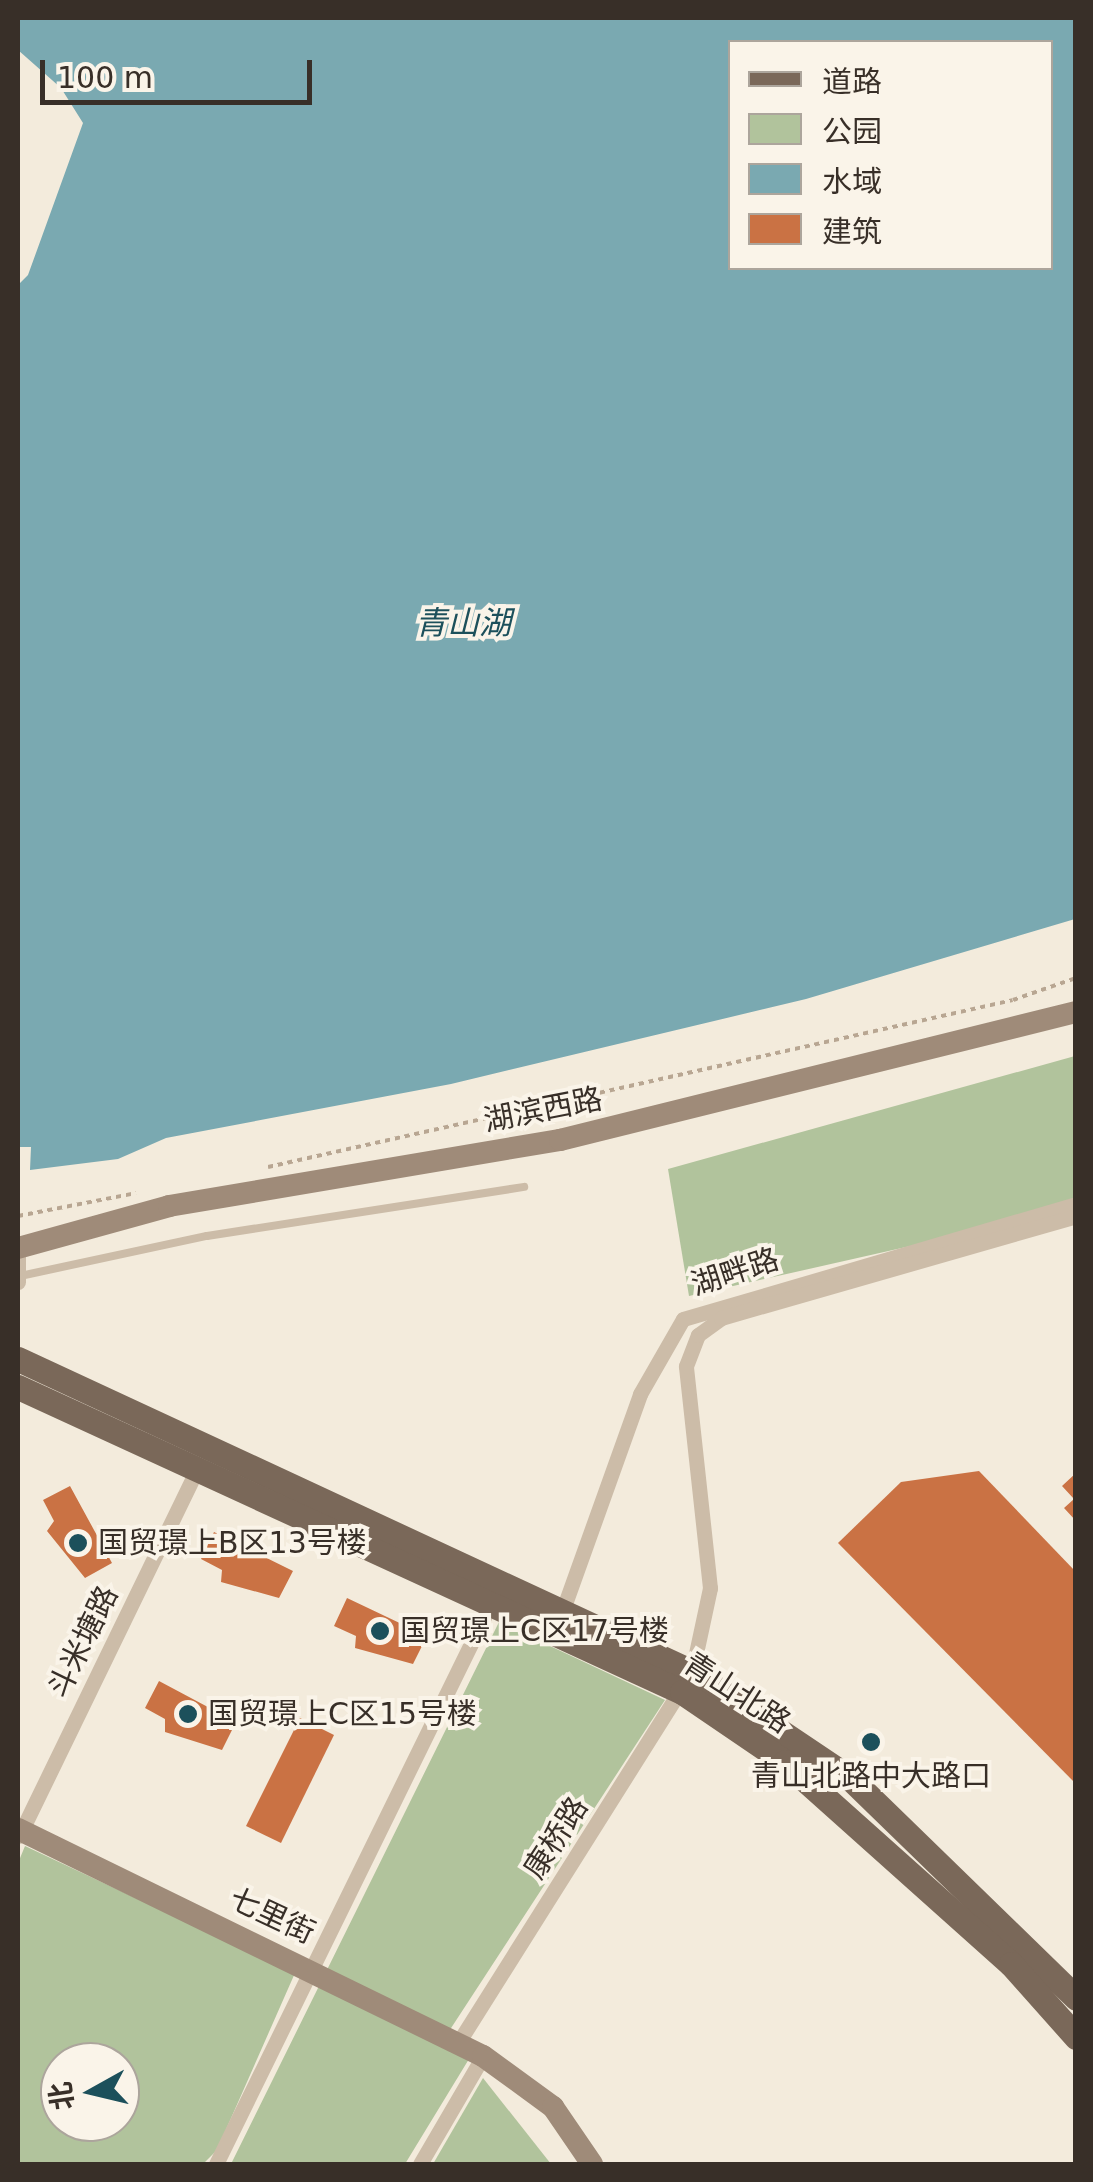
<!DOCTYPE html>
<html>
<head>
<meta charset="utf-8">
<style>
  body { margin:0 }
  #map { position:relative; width:1093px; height:2182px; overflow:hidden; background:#f3ebdc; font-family:"DejaVu Sans","Noto Sans SC",sans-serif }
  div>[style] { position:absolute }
  .green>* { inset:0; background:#b1c39c }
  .water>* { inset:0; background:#7aa9b1 }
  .building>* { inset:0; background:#ca7244 }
  .path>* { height:4px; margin-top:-2px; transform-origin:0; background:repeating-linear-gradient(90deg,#b8a692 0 5px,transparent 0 10px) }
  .lane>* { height:8px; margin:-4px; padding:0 4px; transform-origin:4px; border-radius:4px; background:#ccbca8 }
  .street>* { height:15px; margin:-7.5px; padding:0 7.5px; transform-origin:7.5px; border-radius:7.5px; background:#ccbca8 }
  .secondary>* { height:22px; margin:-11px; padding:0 11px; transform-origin:11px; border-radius:11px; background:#9f8b79 }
  .primary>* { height:25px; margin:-12.5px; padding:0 12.5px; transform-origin:12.5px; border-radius:12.5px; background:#7a6859 }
  .dots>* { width:28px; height:28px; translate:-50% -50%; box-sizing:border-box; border:5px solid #faf4e9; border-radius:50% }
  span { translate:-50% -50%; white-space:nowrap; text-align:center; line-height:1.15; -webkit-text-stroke:8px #faf4e9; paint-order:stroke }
  .street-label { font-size:30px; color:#382f28 }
  .poi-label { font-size:30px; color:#382f28 }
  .left { translate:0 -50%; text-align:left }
  .water-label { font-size:32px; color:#1c505b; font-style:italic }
  .frame { position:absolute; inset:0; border:20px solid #382f28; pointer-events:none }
  .legend { position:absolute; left:728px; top:40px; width:325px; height:230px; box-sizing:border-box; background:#faf4e9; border:2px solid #aca59c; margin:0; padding:12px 18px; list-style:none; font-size:30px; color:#382f28 }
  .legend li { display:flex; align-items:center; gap:20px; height:50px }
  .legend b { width:50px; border:2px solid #aca59c }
  .north { position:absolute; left:40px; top:2042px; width:100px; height:100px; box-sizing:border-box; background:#faf4e9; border:2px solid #aca59c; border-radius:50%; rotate:262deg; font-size:28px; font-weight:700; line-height:40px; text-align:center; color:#382f28 }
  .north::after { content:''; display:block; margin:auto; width:35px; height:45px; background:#1c505b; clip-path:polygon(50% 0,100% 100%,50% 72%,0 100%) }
  .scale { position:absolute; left:40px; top:60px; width:272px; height:45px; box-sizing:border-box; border:5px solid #382f28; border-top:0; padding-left:12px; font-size:30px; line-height:35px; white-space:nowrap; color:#382f28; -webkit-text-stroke:8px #faf4e9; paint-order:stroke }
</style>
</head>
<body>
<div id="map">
  <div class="green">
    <i style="clip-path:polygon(1075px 1056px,1075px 1209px,689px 1296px,668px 1169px)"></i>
    <i style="clip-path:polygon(499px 1622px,665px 1700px,440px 2045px,469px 2059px,405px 2164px,231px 2164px)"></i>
    <i style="clip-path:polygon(evenodd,25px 1846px,295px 1973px,217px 2150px,203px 2164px,18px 2164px,18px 1863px,25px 1846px,60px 2062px,120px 2062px,120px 2122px,60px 2122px,60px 2062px)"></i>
    <i style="clip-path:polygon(483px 2078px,551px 2164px,433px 2164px)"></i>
  </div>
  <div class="water">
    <i style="clip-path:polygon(evenodd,18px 18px,1075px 18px,1075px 919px,806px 999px,451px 1084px,166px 1138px,118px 1159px,30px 1170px,31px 1147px,18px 1147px,18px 285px,28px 275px,83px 123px,61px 88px,18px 50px,18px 18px,730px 42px,1050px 42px,1050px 268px,730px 268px,730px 42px)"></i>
  </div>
  <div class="building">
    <i style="clip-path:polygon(979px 1471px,1076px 1572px,1076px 1784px,838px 1543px,901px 1482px)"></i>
    <i style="clip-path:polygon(1076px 1473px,1076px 1521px,1064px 1508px,1074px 1499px,1062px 1486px)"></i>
    <i style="clip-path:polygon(70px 1486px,112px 1563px,85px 1578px,47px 1531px,54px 1521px,43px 1500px)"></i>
    <i style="clip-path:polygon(214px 1532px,293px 1571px,279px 1598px,221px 1582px,222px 1570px,201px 1559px)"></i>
    <i style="clip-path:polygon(347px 1598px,427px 1636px,413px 1664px,355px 1648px,356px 1636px,334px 1626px)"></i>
    <i style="clip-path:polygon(159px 1681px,236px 1722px,222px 1750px,165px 1732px,165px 1719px,145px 1708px)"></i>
    <i style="clip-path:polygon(300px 1718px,334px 1735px,281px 1843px,246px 1826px)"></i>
  </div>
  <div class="path">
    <i style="left:268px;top:1167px;width:763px;rotate:-12.63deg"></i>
    <i style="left:1013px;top:1000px;width:67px;rotate:-19.2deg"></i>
    <i style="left:18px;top:1216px;width:120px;rotate:-11deg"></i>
  </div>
  <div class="lane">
    <i style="left:20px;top:1276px;width:191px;rotate:-12.1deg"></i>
    <i style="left:207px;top:1236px;width:321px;rotate:-8.8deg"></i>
  </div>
  <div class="street">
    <i style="left:18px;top:1256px;width:26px;rotate:90deg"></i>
    <i style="left:561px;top:1615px;width:235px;rotate:-70.3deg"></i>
    <i style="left:640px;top:1394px;width:86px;rotate:-60.2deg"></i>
    <i style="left:683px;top:1319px;width:409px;rotate:-16.3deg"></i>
    <i style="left:19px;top:1836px;width:409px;rotate:-64.1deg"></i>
    <i style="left:458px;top:2043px;width:439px;rotate:-57.8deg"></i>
    <i style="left:692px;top:1672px;width:86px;rotate:-77.9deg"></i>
    <i style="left:710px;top:1588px;width:223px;rotate:-96.2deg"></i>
    <i style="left:686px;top:1366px;width:33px;rotate:-69deg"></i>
    <i style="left:698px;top:1335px;width:29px;rotate:-36deg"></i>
    <i style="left:721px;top:1318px;width:369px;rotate:-16deg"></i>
    <i style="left:216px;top:2164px;width:623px;rotate:-63.89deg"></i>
    <i style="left:420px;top:2164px;width:125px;rotate:-59.7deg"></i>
  </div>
  <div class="secondary">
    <i style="left:18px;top:1248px;width:157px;rotate:-15.5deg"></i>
    <i style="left:169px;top:1206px;width:397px;rotate:-9.6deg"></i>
    <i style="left:560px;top:1140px;width:532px;rotate:-13.93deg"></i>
    <i style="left:18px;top:1829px;width:517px;rotate:26.02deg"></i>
    <i style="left:483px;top:2056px;width:87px;rotate:36.1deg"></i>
    <i style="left:553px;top:2107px;width:69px;rotate:55.6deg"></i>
  </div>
  <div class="primary">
    <i style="left:18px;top:1359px;width:743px;rotate:24.91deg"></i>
    <i style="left:692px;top:1672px;width:192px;rotate:33.9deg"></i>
    <i style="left:851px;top:1779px;width:314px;rotate:44.2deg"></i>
    <i style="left:18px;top:1387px;width:731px;rotate:24.67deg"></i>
    <i style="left:682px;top:1692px;width:125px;rotate:34.2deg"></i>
    <i style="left:785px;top:1762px;width:303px;rotate:41.8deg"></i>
    <i style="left:1011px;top:1964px;width:98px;rotate:48.3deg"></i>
  </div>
  <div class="dots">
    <i style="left:78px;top:1543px;background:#1c505b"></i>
    <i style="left:380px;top:1631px;background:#1c505b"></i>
    <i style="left:188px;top:1714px;background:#1c505b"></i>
    <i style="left:871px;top:1742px;background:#1c505b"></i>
  </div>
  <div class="street-label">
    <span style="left:543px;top:1110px;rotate:-11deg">湖滨西路</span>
    <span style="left:735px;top:1272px;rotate:-18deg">湖畔路</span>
    <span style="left:83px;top:1642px;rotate:-64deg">斗米塘路</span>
    <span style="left:737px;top:1693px;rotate:33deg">青山北路</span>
    <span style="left:556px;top:1838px;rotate:-57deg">康桥路</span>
    <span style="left:272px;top:1916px;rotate:25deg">七里街</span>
  </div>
  <div class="poi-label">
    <span class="left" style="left:98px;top:1543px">国贸璟上B区13号楼</span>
    <span class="left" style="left:400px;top:1631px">国贸璟上C区17号楼</span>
    <span class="left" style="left:208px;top:1714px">国贸璟上C区15号楼</span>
    <span style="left:871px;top:1776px">青山北路中大路口</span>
  </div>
  <div class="water-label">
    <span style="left:463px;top:623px">青山湖</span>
  </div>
  <div class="frame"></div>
  <ul class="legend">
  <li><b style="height:12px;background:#7a6859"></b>道路</li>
  <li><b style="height:28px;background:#b1c39c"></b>公园</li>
  <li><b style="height:28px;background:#7aa9b1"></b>水域</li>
  <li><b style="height:28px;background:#ca7244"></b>建筑</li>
  </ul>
  <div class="north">北</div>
  <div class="scale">100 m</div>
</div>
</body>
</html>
